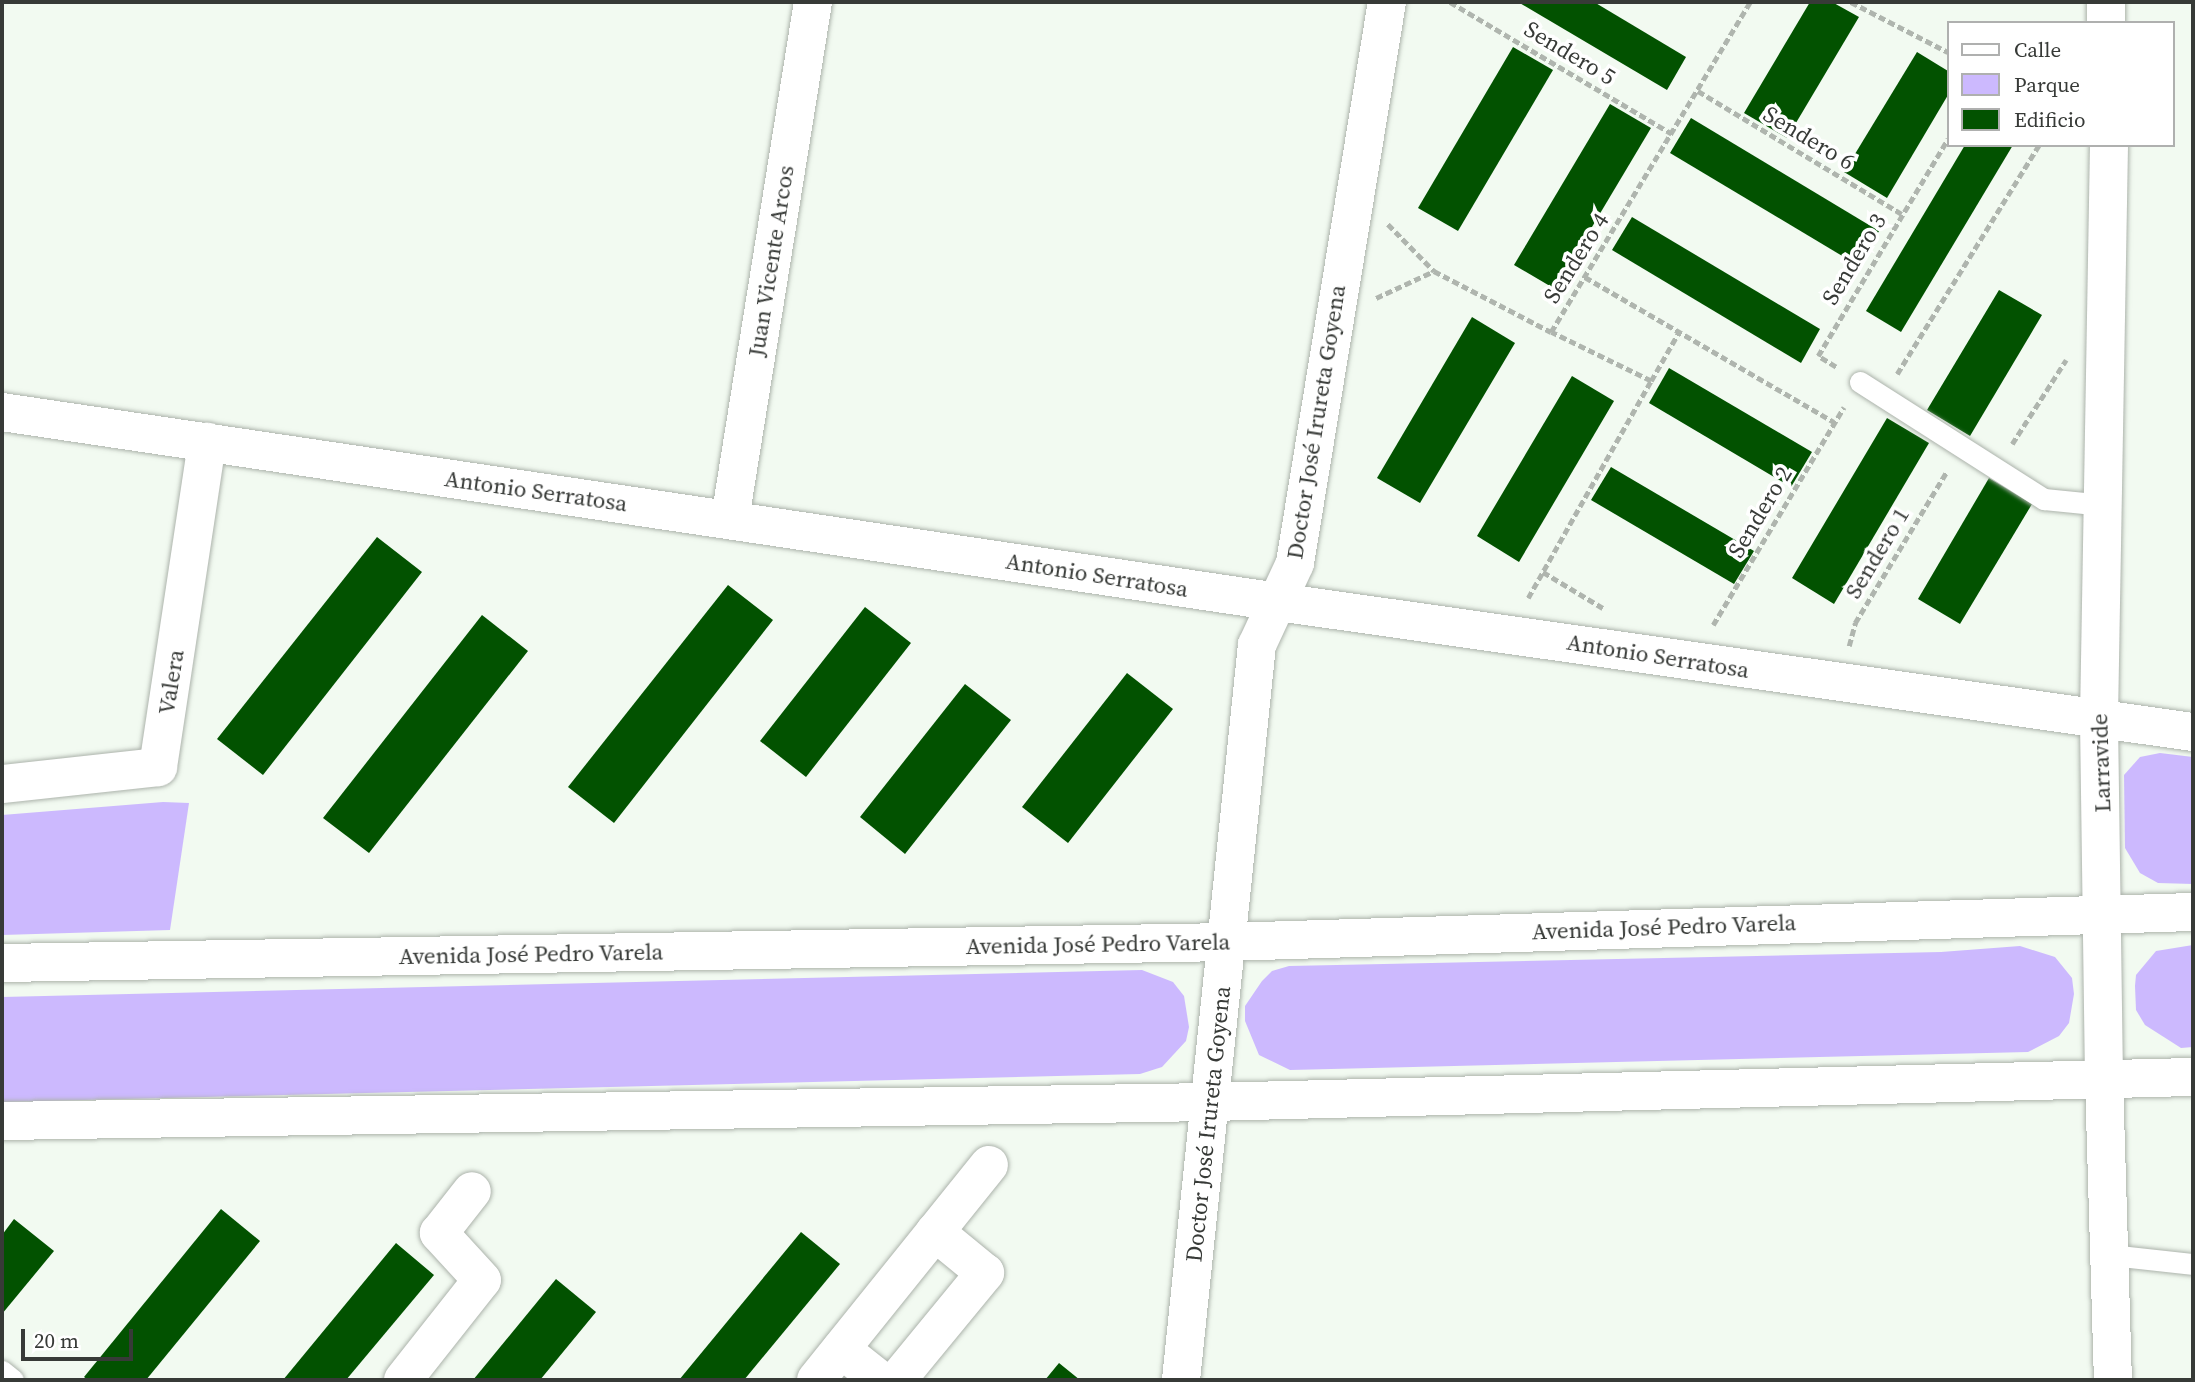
<!DOCTYPE html>
<html>
<head>
<meta charset="utf-8">
<style>
  body { margin:0 }
  #map { position:relative; width:2195px; height:1382px; overflow:hidden; background:#f2faf1; font-family:"Source Serif 4",serif }
  div>[style] { position:absolute }
  .green>* { inset:0; background:#ccb9fe }
  .building>* { inset:0; background:#025200 }
  .path>* { height:4.5px; margin-top:-2.25px; transform-origin:0; background:repeating-linear-gradient(90deg,#afb5ae 0 7px,transparent 0 10.5px) }
  .roads { filter:drop-shadow(0 0 2px #acb3ab) drop-shadow(0 0 2px #acb3ab) }
  .lane>* { height:21px; margin:-10.5px; padding:0 10.5px; transform-origin:10.5px; border-radius:10.5px; background:#fff }
  .street>* { height:38px; margin:-19px; padding:0 19px; transform-origin:19px; border-radius:19px; background:#fff }
  .secondary>* { height:38px; margin:-19px; padding:0 19px; transform-origin:19px; border-radius:19px; background:#fff }
  span { translate:-50% -50%; white-space:nowrap; text-align:center; line-height:1.15; -webkit-text-stroke:7px #fff; paint-order:stroke }
  .street-label { font-size:23px; color:#373a37 }
  .frame { position:absolute; inset:0; border:4px solid #373a37; pointer-events:none }
  .legend { position:absolute; left:1947px; top:21px; width:228px; height:126px; box-sizing:border-box; background:#fff; border:2px solid #afb0af; margin:0; padding:9px 12px; list-style:none; font-size:21px; color:#373a37 }
  .legend li { display:flex; align-items:center; gap:14px; height:35px }
  .legend b { width:35px; border:2px solid #afb0af }
  .scale { position:absolute; left:21px; top:1329px; width:112px; height:32px; box-sizing:border-box; border:4px solid #373a37; border-top:0; padding-left:9px; font-size:21px; line-height:24px; white-space:nowrap; color:#373a37; -webkit-text-stroke:5px #fff; paint-order:stroke }
</style>
</head>
<body>
<div id="map">
  <div class="green">
    <i style="clip-path:polygon(2160px 753px,2193px 757px,2193px 884px,2158px 883px,2140px 873px,2125px 848px,2124px 775px,2140px 757px)"></i>
    <i style="clip-path:polygon(163px 802px,189px 803px,170px 930px,2px 935px,2px 815px)"></i>
    <i style="clip-path:polygon(2193px 945px,2193px 1047px,2181px 1048px,2145px 1025px,2136px 1010px,2135px 986px,2136px 975px,2156px 951px)"></i>
    <i style="clip-path:polygon(2020px 946px,2055px 957px,2072px 978px,2074px 994px,2069px 1023px,2059px 1036px,2028px 1052px,1290px 1070px,1259px 1055px,1245px 1021px,1245px 1006px,1262px 981px,1272px 971px,1289px 966px,1941px 952px)"></i>
    <i style="clip-path:polygon(1142px 970px,1173px 982px,1184px 996px,1189px 1027px,1186px 1041px,1162px 1067px,1140px 1074px,2px 1102px,2px 997px)"></i>
  </div>
  <div class="building">
    <i style="clip-path:polygon(1518px 2px,1594px 2px,1686px 57px,1667px 90px)"></i>
    <i style="clip-path:polygon(1810px 2px,1832px 2px,1859px 17px,1787px 138px,1744px 113px)"></i>
    <i style="clip-path:polygon(1513px 47px,1553px 70px,1458px 231px,1418px 208px)"></i>
    <i style="clip-path:polygon(1917px 52px,1948px 71px,1948px 95px,1887px 198px,1844px 172px)"></i>
    <i style="clip-path:polygon(1610px 104px,1651px 128px,1555px 289px,1514px 265px)"></i>
    <i style="clip-path:polygon(1691px 118px,1879px 231px,1859px 266px,1670px 153px)"></i>
    <i style="clip-path:polygon(1965px 145px,2013px 145px,1901px 332px,1866px 311px)"></i>
    <i style="clip-path:polygon(1632px 217px,1820px 329px,1801px 363px,1612px 250px)"></i>
    <i style="clip-path:polygon(1999px 290px,2042px 315px,1970px 436px,1927px 410px)"></i>
    <i style="clip-path:polygon(1472px 317px,1515px 343px,1420px 503px,1377px 478px)"></i>
    <i style="clip-path:polygon(1669px 368px,1812px 452px,1791px 487px,1649px 403px)"></i>
    <i style="clip-path:polygon(1572px 376px,1614px 401px,1519px 562px,1477px 536px)"></i>
    <i style="clip-path:polygon(1887px 418px,1929px 443px,1834px 604px,1792px 578px)"></i>
    <i style="clip-path:polygon(1611px 467px,1754px 551px,1734px 584px,1591px 500px)"></i>
    <i style="clip-path:polygon(1989px 478px,2032px 504px,1960px 624px,1918px 599px)"></i>
    <i style="clip-path:polygon(377px 537px,422px 572px,263px 775px,217px 739px)"></i>
    <i style="clip-path:polygon(728px 585px,773px 620px,614px 823px,568px 787px)"></i>
    <i style="clip-path:polygon(865px 607px,911px 643px,806px 777px,760px 741px)"></i>
    <i style="clip-path:polygon(482px 615px,528px 651px,369px 853px,323px 818px)"></i>
    <i style="clip-path:polygon(1127px 673px,1173px 709px,1068px 843px,1022px 807px)"></i>
    <i style="clip-path:polygon(965px 684px,1011px 720px,905px 854px,860px 817px)"></i>
    <i style="clip-path:polygon(221px 1209px,260px 1241px,146px 1380px,88px 1380px,84px 1377px)"></i>
    <i style="clip-path:polygon(14px 1219px,54px 1251px,2px 1314px,2px 1235px)"></i>
    <i style="clip-path:polygon(801px 1232px,840px 1264px,744px 1380px,679px 1380px)"></i>
    <i style="clip-path:polygon(396px 1243px,434px 1275px,346px 1380px,283px 1380px)"></i>
    <i style="clip-path:polygon(556px 1279px,596px 1312px,540px 1380px,473px 1380px)"></i>
    <i style="clip-path:polygon(1059px 1363px,1080px 1380px,1045px 1380px)"></i>
  </div>
  <div class="path">
    <i style="left:1450px;top:2px;width:258px;rotate:30.7deg"></i>
    <i style="left:1851px;top:2px;width:109px;rotate:27.3deg"></i>
    <i style="left:1698px;top:91px;width:238px;rotate:31.1deg"></i>
    <i style="left:1388px;top:224px;width:66px;rotate:45.6deg"></i>
    <i style="left:1585px;top:277px;width:288px;rotate:30.2deg"></i>
    <i style="left:1376px;top:298px;width:64px;rotate:-25deg"></i>
    <i style="left:1434px;top:271px;width:132px;rotate:27.5deg"></i>
    <i style="left:1836px;top:367px;width:21px;rotate:-149deg"></i>
    <i style="left:1818px;top:356px;width:253px;rotate:-59.1deg"></i>
    <i style="left:1897px;top:374px;width:269px;rotate:-58.2deg"></i>
    <i style="left:1651px;top:381px;width:56px;rotate:-60.3deg"></i>
    <i style="left:2012px;top:444px;width:100px;rotate:-57.3deg"></i>
    <i style="left:1543px;top:572px;width:70px;rotate:31deg"></i>
    <i style="left:1528px;top:598px;width:249px;rotate:-60.5deg"></i>
    <i style="left:1651px;top:381px;width:111px;rotate:-153.9deg"></i>
    <i style="left:1551px;top:332px;width:385px;rotate:-58.9deg"></i>
    <i style="left:1713px;top:625px;width:254px;rotate:-59deg"></i>
    <i style="left:1849px;top:646px;width:24px;rotate:-75deg"></i>
    <i style="left:1855px;top:623px;width:178px;rotate:-58.8deg"></i>
  </div>
  <div class="roads">
    <div class="lane">
      <i style="left:1860px;top:382px;width:218px;rotate:32.5deg"></i>
      <i style="left:2044px;top:499px;width:60px;rotate:5.7deg"></i>
      <i style="left:2111px;top:1255px;width:82px;rotate:6.3deg"></i>
      <i style="left:2px;top:1371px;width:14px;rotate:39deg"></i>
    </div>
    <div class="street">
      <i style="left:2px;top:412px;width:1290px;rotate:8.47deg"></i>
      <i style="left:1278px;top:602px;width:924px;rotate:8.09deg"></i>
      <i style="left:730px;top:519px;width:524px;rotate:-80.88deg"></i>
      <i style="left:2px;top:784px;width:157px;rotate:-6.2deg"></i>
      <i style="left:158px;top:767px;width:329px;rotate:-81.4deg"></i>
      <i style="left:2104px;top:1079px;width:301px;rotate:88.3deg"></i>
      <i style="left:841px;top:1349px;width:50px;rotate:38.5deg"></i>
      <i style="left:403px;top:1380px;width:127px;rotate:-51.7deg"></i>
      <i style="left:482px;top:1280px;width:64px;rotate:-132.5deg"></i>
      <i style="left:439px;top:1233px;width:53px;rotate:-51.8deg"></i>
      <i style="left:816px;top:1380px;width:276px;rotate:-51.2deg"></i>
      <i style="left:897px;top:1380px;width:139px;rotate:-50.6deg"></i>
      <i style="left:985px;top:1273px;width:65px;rotate:-140.6deg"></i>
      <i style="left:1181px;top:1380px;width:739px;rotate:-84.1deg"></i>
      <i style="left:1257px;top:645px;width:90px;rotate:-65.1deg"></i>
      <i style="left:1295px;top:563px;width:568px;rotate:-80.69deg"></i>
    </div>
    <div class="secondary">
      <i style="left:2106px;top:2px;width:21px;rotate:90deg"></i>
      <i style="left:2px;top:963px;width:1225px;rotate:-0.98deg"></i>
      <i style="left:1227px;top:942px;width:966px;rotate:-1.78deg"></i>
      <i style="left:2104px;top:1079px;width:361px;rotate:-90.8deg"></i>
      <i style="left:2099px;top:718px;width:573px;rotate:-89deg"></i>
      <i style="left:2px;top:1121px;width:1208px;rotate:-0.9deg"></i>
      <i style="left:1210px;top:1102px;width:983px;rotate:-1.46deg"></i>
    </div>
  </div>
  <div class="street-label">
    <span style="left:1570px;top:53px;rotate:31deg">Sendero 5</span>
    <span style="left:1809px;top:138px;rotate:31deg">Sendero 6</span>
    <span style="left:1576px;top:258px;rotate:-58deg">Sendero 4</span>
    <span style="left:1854px;top:259px;rotate:-59deg">Sendero 3</span>
    <span style="left:771px;top:261px;rotate:-81deg">Juan Vicente Arcos</span>
    <span style="left:1316px;top:422px;rotate:-81deg">Doctor José Irureta Goyena</span>
    <span style="left:536px;top:491px;rotate:8deg">Antonio Serratosa</span>
    <span style="left:1760px;top:512px;rotate:-59deg">Sendero 2</span>
    <span style="left:1877px;top:553px;rotate:-59deg">Sendero 1</span>
    <span style="left:1097px;top:575px;rotate:9deg">Antonio Serratosa</span>
    <span style="left:1658px;top:656px;rotate:9deg">Antonio Serratosa</span>
    <span style="left:171px;top:682px;rotate:-81deg">Valera</span>
    <span style="left:2101px;top:763px;rotate:-92deg">Larravide</span>
    <span style="left:1664px;top:927px;rotate:-2deg">Avenida José Pedro Varela</span>
    <span style="left:1098px;top:944px;rotate:-1deg">Avenida José Pedro Varela</span>
    <span style="left:531px;top:954px;rotate:-1deg">Avenida José Pedro Varela</span>
    <span style="left:1208px;top:1124px;rotate:-84deg">Doctor José Irureta Goyena</span>
  </div>
  <div class="frame"></div>
  <ul class="legend">
  <li><b style="height:9px;background:#fff"></b>Calle</li>
  <li><b style="height:19px;background:#ccb9fe"></b>Parque</li>
  <li><b style="height:19px;background:#025200"></b>Edificio</li>
  </ul>
  <div class="scale">20 m</div>
</div>
</body>
</html>
